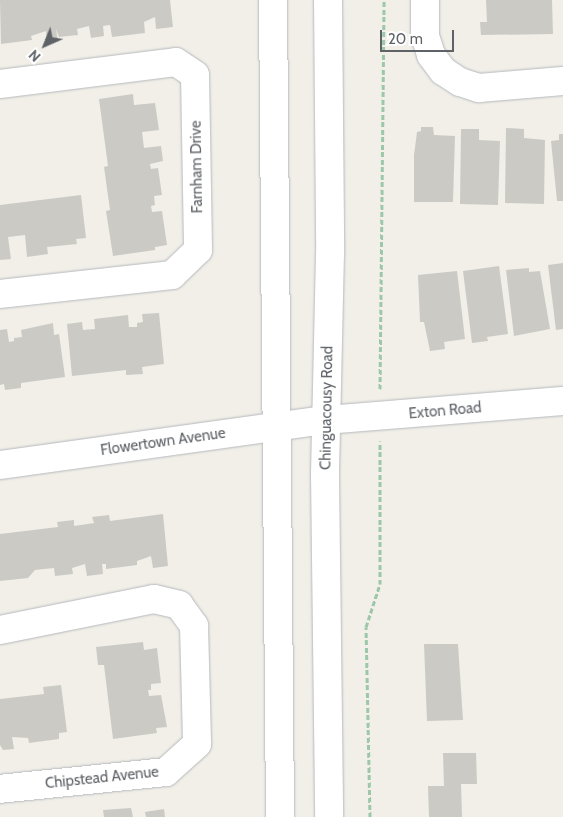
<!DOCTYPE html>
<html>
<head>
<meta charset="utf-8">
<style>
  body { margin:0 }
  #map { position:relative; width:563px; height:817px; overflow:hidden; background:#f1efe8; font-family:Cabin,sans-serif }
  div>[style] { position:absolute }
  .building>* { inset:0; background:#cccac5 }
  .path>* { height:3px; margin-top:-1.5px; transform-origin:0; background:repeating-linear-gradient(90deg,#9cc7a9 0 5px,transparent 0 7.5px) }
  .roads { filter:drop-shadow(0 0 1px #b5b8bc) drop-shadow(0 0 1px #b5b8bc) }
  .street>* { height:28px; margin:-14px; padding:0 14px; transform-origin:14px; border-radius:14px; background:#fff }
  .secondary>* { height:28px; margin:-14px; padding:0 14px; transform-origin:14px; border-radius:14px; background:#fff }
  span { translate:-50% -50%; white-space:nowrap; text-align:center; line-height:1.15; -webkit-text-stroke:4.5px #fff; paint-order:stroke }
  .street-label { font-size:15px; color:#5f6368 }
  .north { position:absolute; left:20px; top:20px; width:50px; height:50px; -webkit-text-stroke:4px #fff; paint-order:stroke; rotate:224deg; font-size:14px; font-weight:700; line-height:20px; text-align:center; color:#5f6368 }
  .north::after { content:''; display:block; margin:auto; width:18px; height:22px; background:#5f6368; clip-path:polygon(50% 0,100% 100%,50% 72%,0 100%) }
  .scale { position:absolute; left:380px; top:30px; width:74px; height:22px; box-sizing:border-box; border:2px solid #5f6368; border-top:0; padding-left:6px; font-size:15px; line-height:18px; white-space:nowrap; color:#5f6368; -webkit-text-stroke:4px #fff; paint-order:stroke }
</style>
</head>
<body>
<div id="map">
  <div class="building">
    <i style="clip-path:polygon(0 0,170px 0,173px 27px,156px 29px,155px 17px,144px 22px,145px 33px,112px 37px,110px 25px,103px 26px,104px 36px,91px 38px,89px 26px,77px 29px,78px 35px,59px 37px,56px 29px,58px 42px,47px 43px,46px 31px,31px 36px,32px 40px,1px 44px)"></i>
    <i style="clip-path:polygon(486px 0,552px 0,553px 34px,481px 35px,480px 22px,487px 22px)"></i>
    <i style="clip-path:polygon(133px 94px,134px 105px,155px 103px,159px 130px,142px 132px,144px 148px,161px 146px,163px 161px,150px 164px,151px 169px,158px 168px,162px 195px,154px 196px,155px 205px,151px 206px,152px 212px,162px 211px,167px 245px,155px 247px,155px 250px,113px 256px,106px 211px,110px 210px,104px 167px,108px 166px,99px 99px)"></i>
    <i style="clip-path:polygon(421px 127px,433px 127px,434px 135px,455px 136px,453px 202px,414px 202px,414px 155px,417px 132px,421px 131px)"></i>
    <i style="clip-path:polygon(506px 128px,524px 129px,524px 138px,545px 140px,544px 204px,505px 203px)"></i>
    <i style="clip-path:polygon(461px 129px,479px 129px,479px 140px,500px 141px,498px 205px,460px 204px)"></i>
    <i style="clip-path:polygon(559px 134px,563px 134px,563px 201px,557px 201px,551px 141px,559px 140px)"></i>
    <i style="clip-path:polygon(81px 195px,86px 238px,76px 239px,77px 244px,47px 247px,48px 254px,27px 257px,25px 235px,8px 237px,11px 259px,0 260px,0 205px)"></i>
    <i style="clip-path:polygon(563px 263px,563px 329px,556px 330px,548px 265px)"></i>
    <i style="clip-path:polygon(499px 266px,508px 334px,487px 337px,488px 341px,472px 343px,463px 271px)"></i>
    <i style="clip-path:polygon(529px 268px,529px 272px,540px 271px,550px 329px,514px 336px,506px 270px)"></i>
    <i style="clip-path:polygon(457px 271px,465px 339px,444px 342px,445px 349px,430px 351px,424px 322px,420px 322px,418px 275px)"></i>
    <i style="clip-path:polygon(159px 313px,164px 364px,142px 367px,143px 374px,126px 375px,126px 370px,72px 376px,67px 324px,82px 322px,83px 330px,95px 329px,94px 319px,128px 315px,129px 327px,137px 327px,137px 323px,143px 322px,142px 314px)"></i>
    <i style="clip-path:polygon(53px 323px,54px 335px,59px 334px,65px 377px,21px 383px,21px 388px,5px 390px,4px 384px,0 385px,0 330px,7px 329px,9px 342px,14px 341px,14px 338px,22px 337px,21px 330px)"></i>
    <i style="clip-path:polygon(163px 514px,168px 566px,153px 568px,151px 556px,137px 561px,137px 565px,106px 569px,106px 564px,102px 564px,103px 574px,87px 576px,85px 564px,72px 568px,73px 574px,55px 576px,54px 568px,35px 570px,28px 578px,0 581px,0 534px,58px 527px,57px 522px,74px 520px,74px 526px,94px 523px,92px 517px,109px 515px,110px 521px)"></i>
    <i style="clip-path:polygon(143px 642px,144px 650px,157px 648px,161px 683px,151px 684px,151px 690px,148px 690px,149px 696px,161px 695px,167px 727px,156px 728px,157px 733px,113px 739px,104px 665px,98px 665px,96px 647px)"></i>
    <i style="clip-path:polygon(424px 644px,458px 644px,463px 720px,427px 721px)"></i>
    <i style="clip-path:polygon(61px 685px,67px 732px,59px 733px,59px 739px,29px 743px,28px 738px,12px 737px,14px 749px,3px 750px,0 745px,0 699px,44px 694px,43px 687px)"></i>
    <i style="clip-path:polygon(443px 753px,476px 753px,477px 784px,461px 784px,462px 817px,429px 817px,428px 786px,444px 786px)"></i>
    <i style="clip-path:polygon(131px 808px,133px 817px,104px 817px,103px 810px)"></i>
    <i style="clip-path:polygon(164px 809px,165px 817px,146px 817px,145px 812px)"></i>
  </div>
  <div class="path">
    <i style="left:380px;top:389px;width:389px;rotate:-89.4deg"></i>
    <i style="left:370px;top:817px;width:190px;rotate:-91.2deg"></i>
    <i style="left:366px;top:627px;width:45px;rotate:-72deg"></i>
    <i style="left:380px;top:584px;width:143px;rotate:-90deg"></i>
  </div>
  <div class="roads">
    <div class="street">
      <i style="left:425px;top:0;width:36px;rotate:90deg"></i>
      <i style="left:425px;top:36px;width:20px;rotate:72deg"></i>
      <i style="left:431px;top:55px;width:20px;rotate:53deg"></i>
      <i style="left:443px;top:71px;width:20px;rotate:33deg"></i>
      <i style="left:460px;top:82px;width:20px;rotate:18deg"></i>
      <i style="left:479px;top:88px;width:84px;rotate:-4.8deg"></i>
      <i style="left:0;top:84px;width:177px;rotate:-7.1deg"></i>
      <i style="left:176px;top:62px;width:23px;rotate:34deg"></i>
      <i style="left:195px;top:75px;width:175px;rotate:89deg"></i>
      <i style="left:198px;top:250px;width:36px;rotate:136deg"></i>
      <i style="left:172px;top:275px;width:173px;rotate:173.7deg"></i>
      <i style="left:326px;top:420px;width:238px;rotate:-4.6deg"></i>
      <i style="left:0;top:630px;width:157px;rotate:-11.4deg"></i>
      <i style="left:154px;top:599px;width:26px;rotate:13deg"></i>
      <i style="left:179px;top:605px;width:26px;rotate:54deg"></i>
      <i style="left:194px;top:626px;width:118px;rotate:88.5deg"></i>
      <i style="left:197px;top:744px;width:42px;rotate:137.9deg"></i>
      <i style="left:166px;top:772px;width:167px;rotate:174.2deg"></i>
    </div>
    <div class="secondary">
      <i style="left:273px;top:0;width:817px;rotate:89.51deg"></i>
      <i style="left:328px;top:0;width:253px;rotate:89.5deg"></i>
      <i style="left:330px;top:253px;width:222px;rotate:91.3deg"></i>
      <i style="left:325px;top:475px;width:342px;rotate:89.3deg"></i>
      <i style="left:0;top:465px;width:329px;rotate:-7.9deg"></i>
    </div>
  </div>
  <div class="street-label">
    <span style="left:197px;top:167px;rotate:-91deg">Farnham Drive</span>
    <span style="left:327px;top:408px;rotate:-89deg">Chinguacousy Road</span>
    <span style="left:445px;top:411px;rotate:-5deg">Exton Road</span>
    <span style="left:163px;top:442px;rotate:-8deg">Flowertown Avenue</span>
    <span style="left:102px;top:778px;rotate:-6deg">Chipstead Avenue</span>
  </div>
  <div class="north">N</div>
  <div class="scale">20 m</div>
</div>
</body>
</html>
